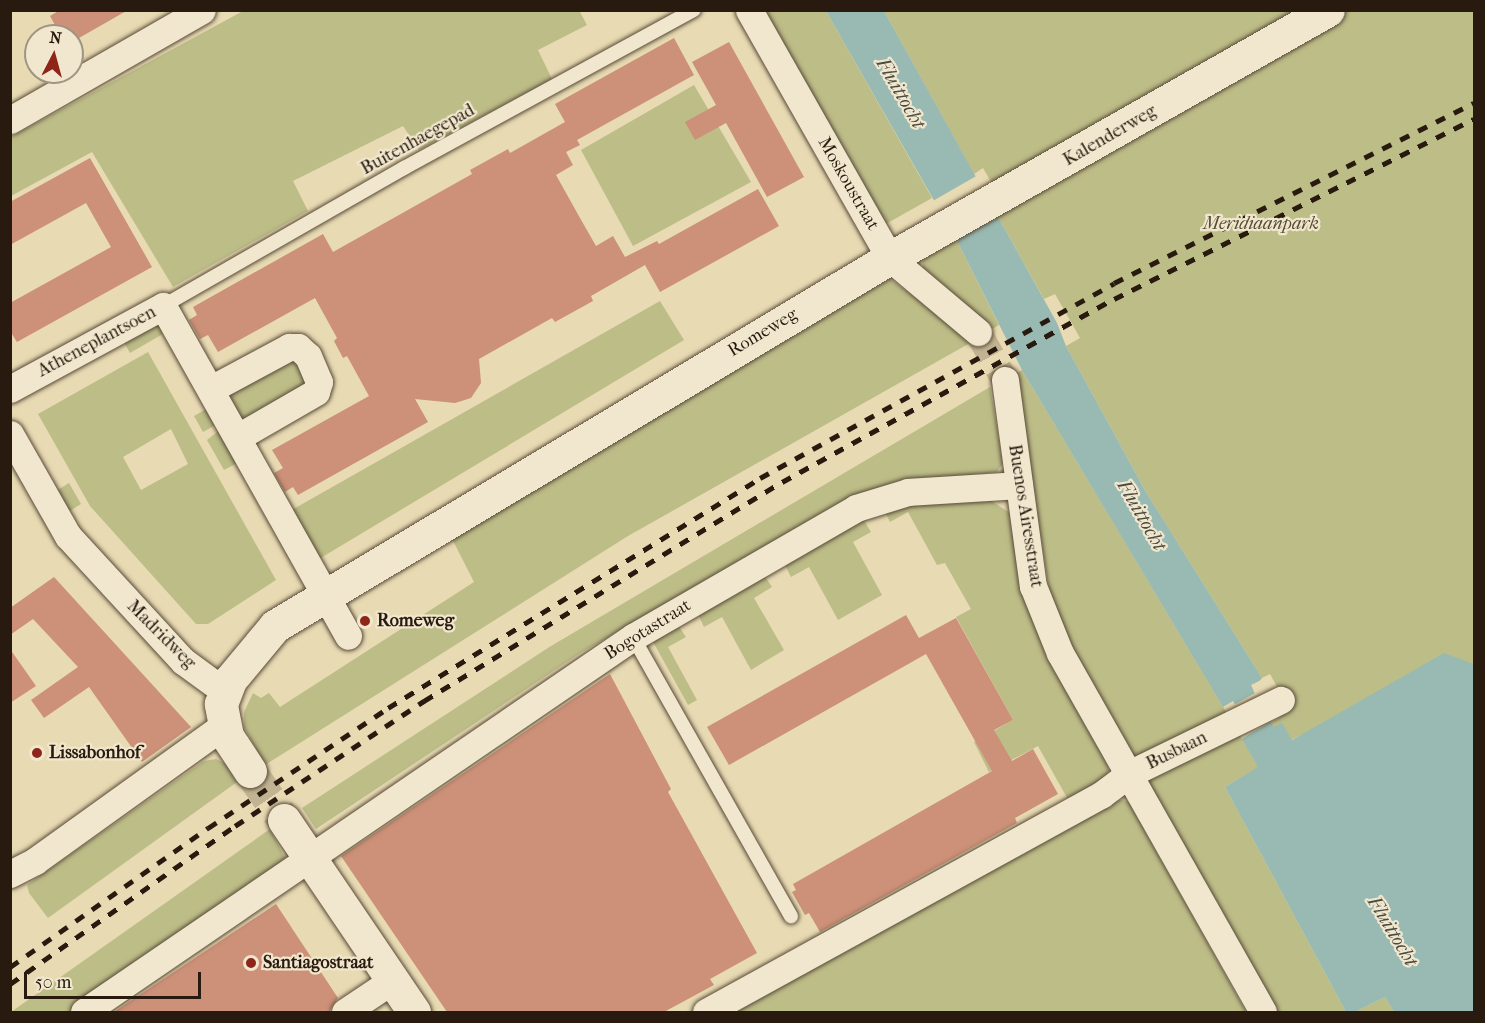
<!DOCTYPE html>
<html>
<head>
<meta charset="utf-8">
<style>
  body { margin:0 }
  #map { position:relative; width:1485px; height:1023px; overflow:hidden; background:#e8dab3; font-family:"IM FELL French Canon",serif }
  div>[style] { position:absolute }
  .green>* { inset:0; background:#bdbd88 }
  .water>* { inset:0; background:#98bab2 }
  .pier>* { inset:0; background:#e8dab3 }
  .building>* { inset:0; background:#cd9078 }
  .street-tunnel>* { height:27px; margin-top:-13.5px; transform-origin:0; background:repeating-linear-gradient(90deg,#c2b492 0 27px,transparent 0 41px) }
  .secondary-tunnel>* { height:33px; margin-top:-16.5px; transform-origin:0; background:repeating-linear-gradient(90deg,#c2b492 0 33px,transparent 0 49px) }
  .roads { filter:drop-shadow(0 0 2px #584a37) drop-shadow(0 0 2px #584a37) }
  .lane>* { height:14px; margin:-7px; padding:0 7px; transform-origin:7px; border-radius:7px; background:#f0e7ce }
  .street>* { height:27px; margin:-13.5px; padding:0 13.5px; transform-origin:13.5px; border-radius:13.5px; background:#f0e7ce }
  .secondary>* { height:33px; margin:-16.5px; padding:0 16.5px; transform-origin:16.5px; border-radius:16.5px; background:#f0e7ce }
  .rail>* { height:4.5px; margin-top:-2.25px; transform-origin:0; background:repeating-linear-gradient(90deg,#281a0e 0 10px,transparent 0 20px) }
  .dots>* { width:16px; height:16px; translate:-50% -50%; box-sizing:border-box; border:3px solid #f0e7ce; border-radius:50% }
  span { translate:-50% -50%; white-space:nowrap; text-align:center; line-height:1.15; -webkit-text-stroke:4.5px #f0e7ce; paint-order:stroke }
  .street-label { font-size:18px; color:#281a0e }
  .park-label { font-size:18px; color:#554b33; font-style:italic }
  .poi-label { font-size:18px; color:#281a0e; font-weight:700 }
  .left { translate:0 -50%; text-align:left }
  .water-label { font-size:20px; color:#4a4a3f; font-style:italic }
  .frame { position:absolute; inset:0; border:12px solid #281a0e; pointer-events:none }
  .north { position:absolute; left:24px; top:24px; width:60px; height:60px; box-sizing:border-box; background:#f0e7ce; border:2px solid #a09581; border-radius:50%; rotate:6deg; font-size:16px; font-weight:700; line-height:24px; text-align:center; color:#281a0e }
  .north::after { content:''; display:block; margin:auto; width:21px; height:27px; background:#8f2418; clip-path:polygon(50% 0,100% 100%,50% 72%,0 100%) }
  .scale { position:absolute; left:24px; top:972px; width:177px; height:27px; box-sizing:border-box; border:3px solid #281a0e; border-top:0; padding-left:8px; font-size:18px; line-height:21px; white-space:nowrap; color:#281a0e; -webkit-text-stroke:4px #f0e7ce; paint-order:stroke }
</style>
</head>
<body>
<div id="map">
  <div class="green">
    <i style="clip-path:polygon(579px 10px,587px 25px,538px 50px,552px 79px,419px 150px,403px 126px,293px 181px,308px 211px,173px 287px,92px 152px,11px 196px,11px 137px,243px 11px)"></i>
    <i style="clip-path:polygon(764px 11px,826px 11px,932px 198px,884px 225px)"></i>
    <i style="clip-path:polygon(884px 11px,1474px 11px,1474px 1012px,1303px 734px,1291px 740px,1274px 727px,1271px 723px,1290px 710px,1270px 674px,1262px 678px,1146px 492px,1066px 346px,1080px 338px,1055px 294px,1044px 299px,997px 215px,1007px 209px,983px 168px,974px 174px)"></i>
    <i style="clip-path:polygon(694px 85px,751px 182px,633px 246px,581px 150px)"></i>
    <i style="clip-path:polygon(956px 239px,999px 325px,989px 331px,923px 270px,922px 255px)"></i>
    <i style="clip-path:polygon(881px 273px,926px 305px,970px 343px,628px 536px,265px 765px,244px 727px,244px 712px,253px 693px,261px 698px,269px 693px,280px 707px,474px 582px,448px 531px)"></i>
    <i style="clip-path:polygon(660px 301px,684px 340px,319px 559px,290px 511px)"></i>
    <i style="clip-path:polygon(158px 323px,168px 331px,130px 353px,121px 337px)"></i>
    <i style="clip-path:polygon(294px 351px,313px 387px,241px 426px,221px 390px)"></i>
    <i style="clip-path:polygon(evenodd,148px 352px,276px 580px,208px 624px,196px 624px,90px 506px,38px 414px,148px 352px,171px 429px,188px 464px,141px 490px,123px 457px,171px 429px)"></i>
    <i style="clip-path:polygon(1022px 370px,1259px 767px,1225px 787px,1346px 1012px,1274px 1012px,1071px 649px,1050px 595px,1019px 400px,1011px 376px)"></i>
    <i style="clip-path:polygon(990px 387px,1003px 463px,997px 472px,893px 483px,856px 495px,582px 652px,316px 829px,302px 808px,551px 646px)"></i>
    <i style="clip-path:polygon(210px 407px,219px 423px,203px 432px,194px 416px)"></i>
    <i style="clip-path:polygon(221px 429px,239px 462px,224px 470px,207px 440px)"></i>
    <i style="clip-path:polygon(69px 483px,81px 504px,65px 514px,53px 493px)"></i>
    <i style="clip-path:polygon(987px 498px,1013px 515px,1108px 759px,1108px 780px,1070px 803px,1038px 746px,989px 772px,974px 742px,1013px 720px,956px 617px,971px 609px,945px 563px,937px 565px,908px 512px,890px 522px,883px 508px,913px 502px)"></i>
    <i style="clip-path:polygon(862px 517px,871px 532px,853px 542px,882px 595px,838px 620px,809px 567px,791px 577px,784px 563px)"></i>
    <i style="clip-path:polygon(764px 575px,772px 587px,754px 598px,784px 650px,751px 670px,722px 617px,704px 627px,697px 612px)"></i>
    <i style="clip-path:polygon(677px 624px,686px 637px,668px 647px,697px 700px,688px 705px,652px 640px)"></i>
    <i style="clip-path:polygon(216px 759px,226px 764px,237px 782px,48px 918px,29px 893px,27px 885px,204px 761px)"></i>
    <i style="clip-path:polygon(1122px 800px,1129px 802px,1246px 1012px,733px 1012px,1113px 801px)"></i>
    <i style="clip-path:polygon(270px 829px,286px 860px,71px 1012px,11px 1012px)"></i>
    <i style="clip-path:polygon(1385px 997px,1394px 1012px,1355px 1012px)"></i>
  </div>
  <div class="water">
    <i style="clip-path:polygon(826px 11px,884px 11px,1057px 323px,1066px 346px,1146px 492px,1262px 678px,1253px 690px,1274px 727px,1282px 723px,1292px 740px,1444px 653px,1474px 664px,1474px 1012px,1394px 1012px,1385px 997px,1355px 1012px,1346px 1012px,1225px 787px,1258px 767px,1242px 739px,1251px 733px,1233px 701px,1223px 707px,1022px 370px,956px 239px)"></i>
  </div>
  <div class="pier">
    <i style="clip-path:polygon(978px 175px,999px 213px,952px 239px,931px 202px)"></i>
    <i style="clip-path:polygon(1265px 678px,1257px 690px,1274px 720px,1239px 740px,1247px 732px,1232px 706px,1255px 693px,1251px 685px)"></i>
  </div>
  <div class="building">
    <i style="clip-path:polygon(60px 10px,128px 10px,72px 42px,72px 36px,61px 36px,50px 16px)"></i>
    <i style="clip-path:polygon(674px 38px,694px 75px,577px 140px,580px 145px,566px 152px,573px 165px,556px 175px,580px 218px,596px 246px,613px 236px,625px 257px,657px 241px,659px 244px,758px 189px,779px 226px,660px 292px,645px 265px,591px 296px,593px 301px,555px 322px,552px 318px,479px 359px,481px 383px,471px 398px,455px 403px,415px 399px,428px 422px,298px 495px,293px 487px,285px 492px,274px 473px,283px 468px,272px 450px,369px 396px,347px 356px,343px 358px,334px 341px,337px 338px,315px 298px,218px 352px,208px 335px,200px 339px,189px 320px,197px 315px,193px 307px,323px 234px,333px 252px,472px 174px,470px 170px,508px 149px,510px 153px,565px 122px,555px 104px)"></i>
    <i style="clip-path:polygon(729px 42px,804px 177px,767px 197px,726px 123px,695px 140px,685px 122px,716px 105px,692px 62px)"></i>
    <i style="clip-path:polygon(90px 158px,152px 267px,17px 342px,10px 331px,10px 303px,111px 247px,86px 203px,10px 245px,10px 202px)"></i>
    <i style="clip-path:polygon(54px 577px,191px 727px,142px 762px,89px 687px,44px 718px,31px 700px,78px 667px,33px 619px,10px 635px,10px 608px)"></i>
    <i style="clip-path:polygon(906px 615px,919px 638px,956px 618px,1013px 720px,994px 730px,1012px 761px,1033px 749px,1058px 794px,1015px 818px,1017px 823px,820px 932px,809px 913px,805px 915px,792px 892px,796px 890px,793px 884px,992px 771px,926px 654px,729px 765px,707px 727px)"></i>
    <i style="clip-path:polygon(10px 649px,36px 686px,10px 703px)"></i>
    <i style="clip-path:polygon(610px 674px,671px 789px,668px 792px,757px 953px,710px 979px,714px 985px,664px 1012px,447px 1012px,341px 856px)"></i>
    <i style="clip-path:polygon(276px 904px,338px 998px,329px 1012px,114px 1012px)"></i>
  </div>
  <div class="street-tunnel">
    <i style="left:978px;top:332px;width:55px;rotate:60.6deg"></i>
  </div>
  <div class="secondary-tunnel">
    <i style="left:250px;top:771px;width:60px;rotate:55.2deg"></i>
  </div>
  <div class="roads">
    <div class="lane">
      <i style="left:163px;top:306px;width:278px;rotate:-29.8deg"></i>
      <i style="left:404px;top:168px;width:330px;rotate:-28.6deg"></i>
      <i style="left:633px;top:637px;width:321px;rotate:60.5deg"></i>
    </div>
    <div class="street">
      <i style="left:749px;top:10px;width:285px;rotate:60.4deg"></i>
      <i style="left:890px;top:258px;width:115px;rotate:40.1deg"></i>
      <i style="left:10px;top:120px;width:221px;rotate:-29.8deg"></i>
      <i style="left:1005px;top:380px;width:208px;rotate:82.3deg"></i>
      <i style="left:1033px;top:586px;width:72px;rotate:68.1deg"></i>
      <i style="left:1060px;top:653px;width:412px;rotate:60.5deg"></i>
      <i style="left:10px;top:389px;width:174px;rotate:-28.5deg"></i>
      <i style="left:163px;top:306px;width:378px;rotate:60.7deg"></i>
      <i style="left:211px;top:389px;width:89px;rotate:-28.3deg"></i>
      <i style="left:289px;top:347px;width:9px"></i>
      <i style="left:298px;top:347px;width:13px;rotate:42deg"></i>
      <i style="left:308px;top:356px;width:28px;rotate:67deg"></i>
      <i style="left:319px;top:382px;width:10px;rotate:107deg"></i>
      <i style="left:316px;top:392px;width:90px;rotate:150deg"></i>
      <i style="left:10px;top:434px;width:117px;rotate:60.4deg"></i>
      <i style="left:68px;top:536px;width:170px;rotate:47.4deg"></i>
      <i style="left:183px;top:661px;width:51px;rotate:36.2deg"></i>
      <i style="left:10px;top:874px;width:28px;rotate:-27deg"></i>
      <i style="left:35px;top:861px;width:231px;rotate:-35.7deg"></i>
      <i style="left:84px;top:1012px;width:665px;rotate:-34.34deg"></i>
      <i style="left:633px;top:637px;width:258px;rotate:-30deg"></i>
      <i style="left:856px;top:508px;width:54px;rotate:-17.1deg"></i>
      <i style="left:908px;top:492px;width:111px;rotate:-3.6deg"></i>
      <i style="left:345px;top:1012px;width:58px;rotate:-33.7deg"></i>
      <i style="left:706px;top:1012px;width:451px;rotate:-28.8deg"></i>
      <i style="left:1101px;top:795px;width:35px;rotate:-37deg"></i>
      <i style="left:1129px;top:774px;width:169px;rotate:-26deg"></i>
    </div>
    <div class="secondary">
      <i style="left:250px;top:771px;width:42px;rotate:-123.3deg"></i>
      <i style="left:227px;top:736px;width:33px;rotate:-101deg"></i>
      <i style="left:221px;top:704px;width:26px;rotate:-69deg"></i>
      <i style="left:230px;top:680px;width:70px;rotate:-50.2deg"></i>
      <i style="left:275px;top:626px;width:717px;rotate:-30.9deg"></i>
      <i style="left:890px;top:258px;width:503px;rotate:-29.52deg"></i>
      <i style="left:284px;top:820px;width:232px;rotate:55.9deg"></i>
    </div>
  </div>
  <div class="rail">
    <i style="left:10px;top:967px;width:242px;rotate:-35.1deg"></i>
    <i style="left:208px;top:828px;width:216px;rotate:-33.7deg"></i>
    <i style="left:388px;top:708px;width:437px;rotate:-31.7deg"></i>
    <i style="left:760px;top:478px;width:404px;rotate:-28.8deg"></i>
    <i style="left:1114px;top:283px;width:402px;rotate:-26.6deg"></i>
    <i style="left:10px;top:984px;width:275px;rotate:-35.1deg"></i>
    <i style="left:235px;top:826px;width:227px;rotate:-33.5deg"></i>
    <i style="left:424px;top:701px;width:420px;rotate:-31.5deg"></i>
    <i style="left:782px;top:482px;width:379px;rotate:-28.9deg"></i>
    <i style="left:1114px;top:299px;width:402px;rotate:-26.6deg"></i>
  </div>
  <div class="dots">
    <i style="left:365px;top:621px;background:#8f2418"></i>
    <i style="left:37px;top:753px;background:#8f2418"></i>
    <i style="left:251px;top:963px;background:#8f2418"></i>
  </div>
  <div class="street-label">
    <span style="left:1110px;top:136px;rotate:-30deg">Kalenderweg</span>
    <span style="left:418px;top:140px;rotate:-29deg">Buitenhaegepad</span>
    <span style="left:848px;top:184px;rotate:60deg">Moskoustraat</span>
    <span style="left:763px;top:333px;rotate:-31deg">Romeweg</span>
    <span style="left:97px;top:342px;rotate:-28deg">Atheneplantsoen</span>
    <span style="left:1025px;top:516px;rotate:81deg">Buenos Airesstraat</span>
    <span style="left:648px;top:630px;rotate:-32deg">Bogotastraat</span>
    <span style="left:161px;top:635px;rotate:45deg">Madridweg</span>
    <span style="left:1177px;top:751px;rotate:-26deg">Busbaan</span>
  </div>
  <div class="park-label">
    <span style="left:1261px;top:224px">Meridiaanpark</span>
  </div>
  <div class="poi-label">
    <span class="left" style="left:377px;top:621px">Romeweg</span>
    <span class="left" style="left:49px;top:753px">Lissabonhof</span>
    <span class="left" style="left:263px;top:963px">Santiagostraat</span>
  </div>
  <div class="water-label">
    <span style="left:901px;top:93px;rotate:60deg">Fluittocht</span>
    <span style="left:1142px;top:515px;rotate:60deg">Fluittocht</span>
    <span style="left:1393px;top:931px;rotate:59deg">Fluittocht</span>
  </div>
  <div class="frame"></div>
  <div class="north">N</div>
  <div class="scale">50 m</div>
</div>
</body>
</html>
